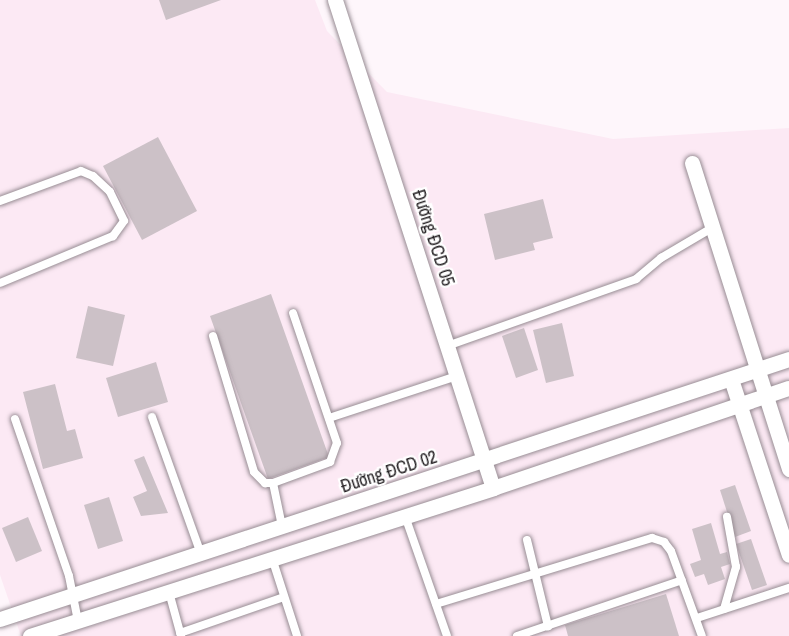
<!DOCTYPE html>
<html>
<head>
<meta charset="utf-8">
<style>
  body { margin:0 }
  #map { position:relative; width:789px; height:636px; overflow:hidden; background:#fef6fb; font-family:"Archivo Narrow",sans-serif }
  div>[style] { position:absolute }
  .built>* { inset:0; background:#fce9f4 }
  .building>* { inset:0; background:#ccc1c7 }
  .roads { filter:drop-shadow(0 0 2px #988d94) drop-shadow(0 0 2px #988d94) }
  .service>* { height:8px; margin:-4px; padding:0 4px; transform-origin:4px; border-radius:4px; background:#fff }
  .minor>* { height:15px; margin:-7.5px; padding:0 7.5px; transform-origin:7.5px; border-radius:7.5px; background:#fff }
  span { translate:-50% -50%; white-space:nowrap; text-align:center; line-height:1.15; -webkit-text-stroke:4.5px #fff; paint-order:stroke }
  .street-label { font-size:18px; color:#201c1f }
</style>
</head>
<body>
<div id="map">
  <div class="built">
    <i style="clip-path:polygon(0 0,315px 0,327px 31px,387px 92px,613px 139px,789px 128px,789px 636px,21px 636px,0 575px)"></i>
  </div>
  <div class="building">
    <i style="clip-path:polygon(159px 0,221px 0,166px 20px)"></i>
    <i style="clip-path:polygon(158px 137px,197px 211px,142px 240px,103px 166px)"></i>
    <i style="clip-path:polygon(543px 199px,553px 238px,533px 243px,535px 250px,495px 260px,484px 214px)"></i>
    <i style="clip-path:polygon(271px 294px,329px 457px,268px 479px,210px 316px)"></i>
    <i style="clip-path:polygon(88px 306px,125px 315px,113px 366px,76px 358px)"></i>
    <i style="clip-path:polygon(562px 323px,574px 376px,546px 383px,533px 330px)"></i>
    <i style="clip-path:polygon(524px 328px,538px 370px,516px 378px,502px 336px)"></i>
    <i style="clip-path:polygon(156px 362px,168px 402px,118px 417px,106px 378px)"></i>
    <i style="clip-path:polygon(55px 384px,67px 431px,75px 429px,83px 458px,43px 469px,23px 392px)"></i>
    <i style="clip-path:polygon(144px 456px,168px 513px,141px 516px,133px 497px,147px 491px,134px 460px)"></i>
    <i style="clip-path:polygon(735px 485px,751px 531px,735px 537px,720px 490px)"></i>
    <i style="clip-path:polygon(109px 497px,123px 541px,98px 549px,84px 505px)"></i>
    <i style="clip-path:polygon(28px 517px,42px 551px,16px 562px,2px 528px)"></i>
    <i style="clip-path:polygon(711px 523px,720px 554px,727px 552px,730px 564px,721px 567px,725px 579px,708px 585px,704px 574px,695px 577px,690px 564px,701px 560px,692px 529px)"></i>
    <i style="clip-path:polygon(751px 539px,767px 585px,752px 590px,736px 544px)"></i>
    <i style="clip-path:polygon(666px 594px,679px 636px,568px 636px,565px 625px)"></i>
  </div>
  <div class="roads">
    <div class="service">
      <i style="left:0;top:201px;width:86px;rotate:-20.3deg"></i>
      <i style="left:81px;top:171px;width:13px;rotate:23deg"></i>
      <i style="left:93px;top:176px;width:23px;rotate:43deg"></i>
      <i style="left:110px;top:192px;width:32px;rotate:64deg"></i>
      <i style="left:124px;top:221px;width:19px;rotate:126deg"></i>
      <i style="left:113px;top:236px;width:122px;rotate:157.4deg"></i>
      <i style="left:213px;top:336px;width:142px;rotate:73.2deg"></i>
      <i style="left:254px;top:472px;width:16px;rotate:45deg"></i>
      <i style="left:265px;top:483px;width:8px"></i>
      <i style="left:273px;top:483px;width:61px;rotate:-20.2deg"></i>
      <i style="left:330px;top:462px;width:20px;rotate:-70deg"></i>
      <i style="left:337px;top:443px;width:137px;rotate:-108.7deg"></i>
      <i style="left:447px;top:346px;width:201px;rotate:-19.5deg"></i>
      <i style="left:636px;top:279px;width:33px;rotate:-40deg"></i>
      <i style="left:661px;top:258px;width:59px;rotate:-30.5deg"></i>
      <i style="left:152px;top:417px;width:145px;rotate:70.3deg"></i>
      <i style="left:329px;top:418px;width:135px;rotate:-18.2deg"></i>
      <i style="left:15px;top:419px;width:166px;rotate:71deg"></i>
      <i style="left:69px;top:576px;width:46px;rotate:78.7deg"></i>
      <i style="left:273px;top:483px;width:44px;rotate:78.2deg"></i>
      <i style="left:405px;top:516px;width:127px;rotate:70.7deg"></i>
      <i style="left:527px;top:540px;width:89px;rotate:76.3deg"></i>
      <i style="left:272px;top:558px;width:82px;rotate:72.2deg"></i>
      <i style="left:169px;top:592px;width:46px;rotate:74.7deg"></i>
      <i style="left:436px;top:604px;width:226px;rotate:-17deg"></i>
      <i style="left:652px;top:538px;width:13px;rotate:18deg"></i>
      <i style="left:664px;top:542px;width:11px;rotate:52deg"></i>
      <i style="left:671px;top:551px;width:90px;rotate:70deg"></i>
      <i style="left:724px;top:609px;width:44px;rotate:-74.1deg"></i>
      <i style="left:736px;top:567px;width:51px;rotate:-100.2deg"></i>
      <i style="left:697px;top:618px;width:97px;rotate:-18.1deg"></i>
      <i style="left:180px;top:633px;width:110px;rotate:-19.1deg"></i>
      <i style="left:517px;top:636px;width:174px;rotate:-18.7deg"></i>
    </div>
    <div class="minor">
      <i style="left:335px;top:0;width:513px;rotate:72.06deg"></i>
      <i style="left:692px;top:163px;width:321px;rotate:72.4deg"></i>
      <i style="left:731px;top:379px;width:185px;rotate:71.8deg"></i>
      <i style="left:0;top:619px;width:831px;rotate:-18.24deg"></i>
      <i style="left:30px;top:636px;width:486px;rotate:-17.7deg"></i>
      <i style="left:493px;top:488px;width:312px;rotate:-18.7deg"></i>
    </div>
  </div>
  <div class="street-label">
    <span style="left:433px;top:238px;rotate:72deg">Đường ĐCD 05</span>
    <span style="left:389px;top:472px;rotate:-18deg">Đường ĐCD 02</span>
  </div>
</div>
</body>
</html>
